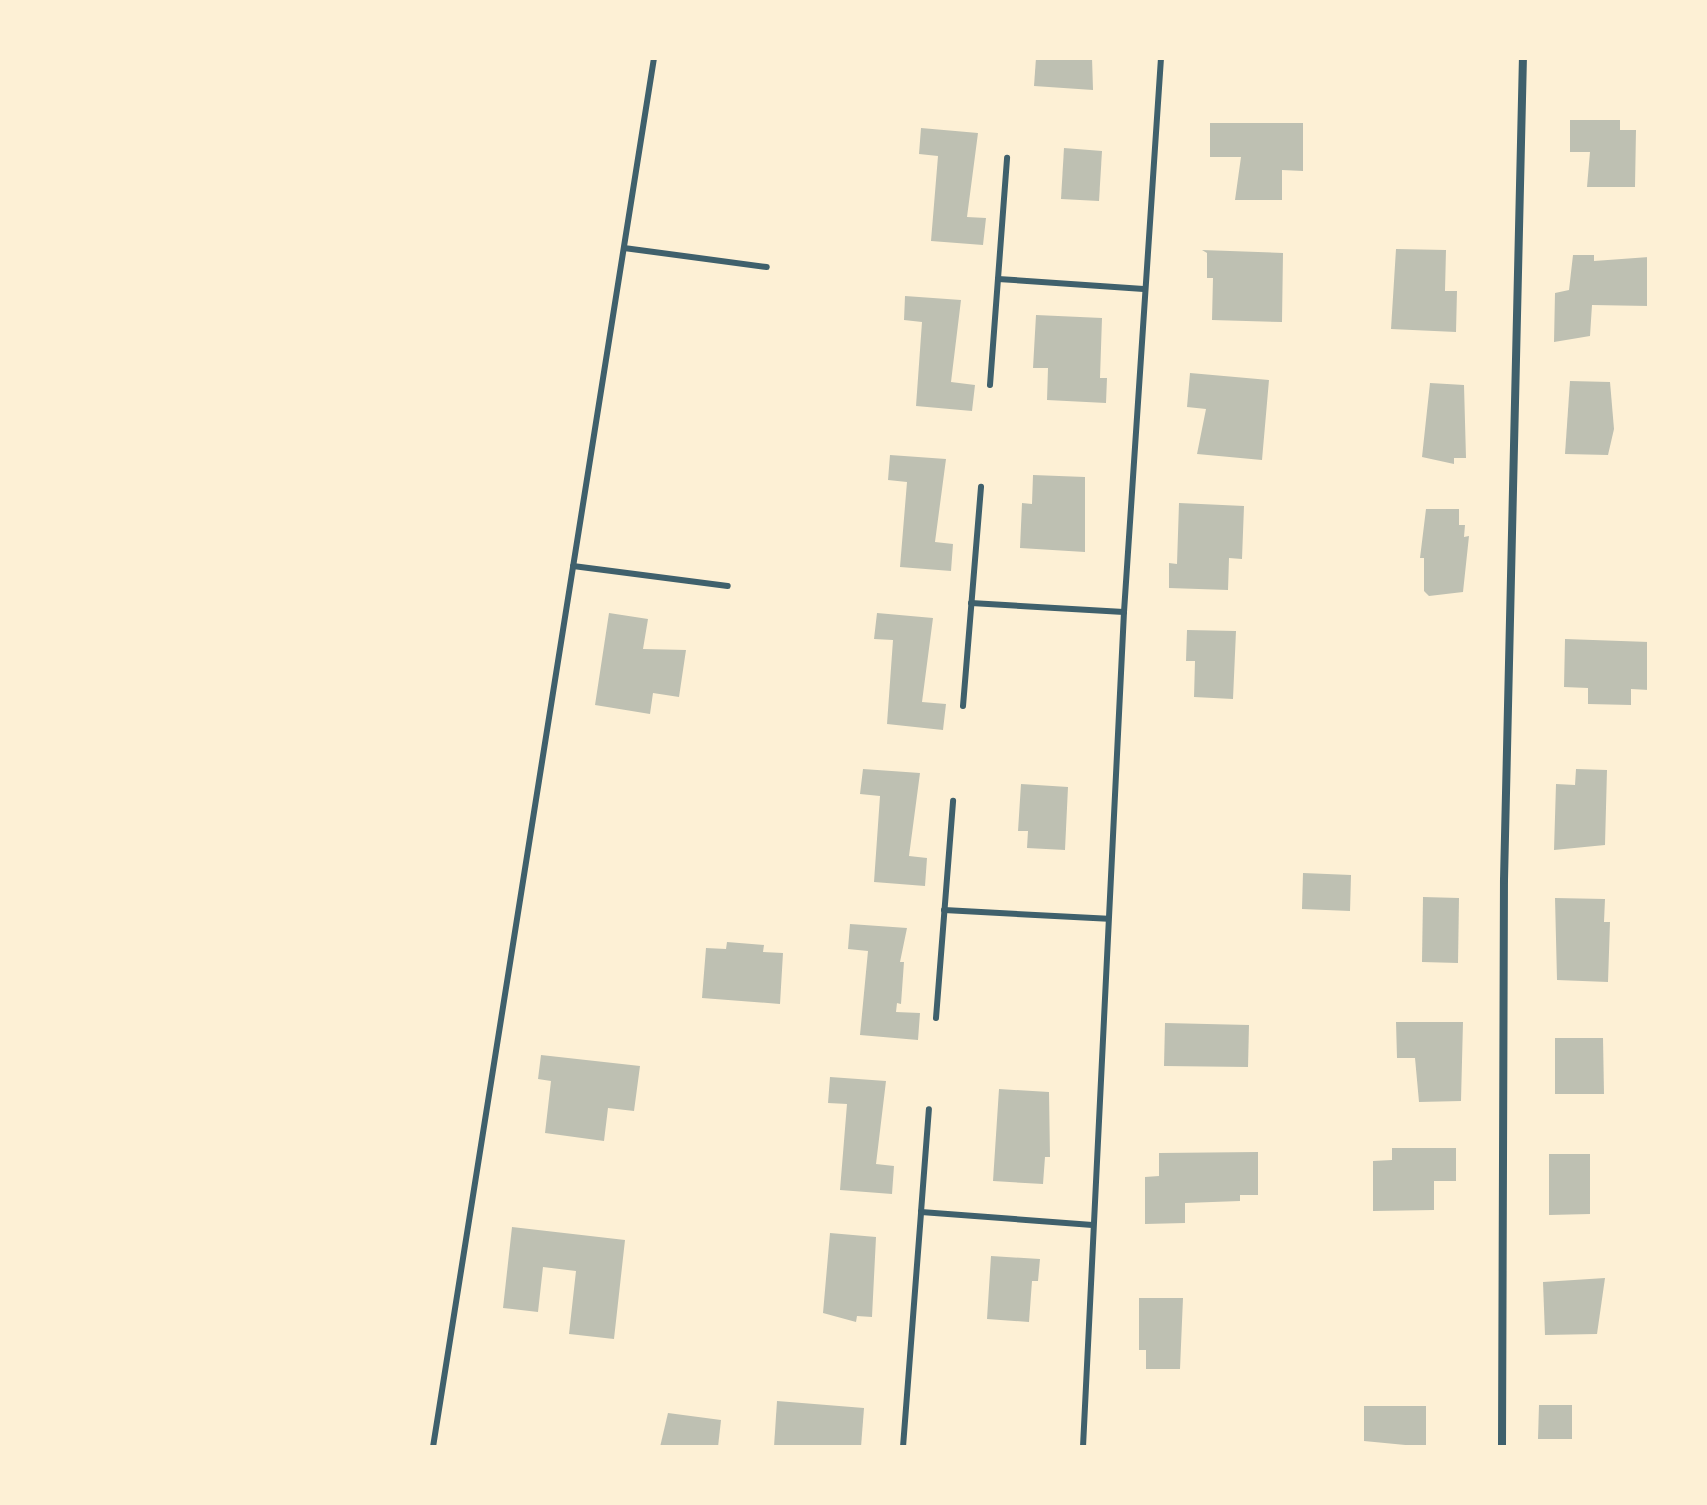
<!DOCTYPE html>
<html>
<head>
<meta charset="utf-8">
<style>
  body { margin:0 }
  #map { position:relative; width:1707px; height:1505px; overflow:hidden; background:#fdf0d5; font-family:"Work Sans",sans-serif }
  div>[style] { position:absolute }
  .building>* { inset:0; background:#bec0b2 }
  .service>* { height:6px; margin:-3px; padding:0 3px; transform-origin:3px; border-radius:3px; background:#3f606c }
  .minor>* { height:8px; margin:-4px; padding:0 4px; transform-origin:4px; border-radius:4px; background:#3f606c }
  span { translate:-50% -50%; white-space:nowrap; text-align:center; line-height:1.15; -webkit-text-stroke:8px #fdf0d5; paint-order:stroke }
  .frame { position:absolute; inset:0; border:60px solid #fdf0d5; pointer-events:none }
</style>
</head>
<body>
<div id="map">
  <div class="building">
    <i style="clip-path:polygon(1036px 58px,1092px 58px,1093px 90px,1034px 86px)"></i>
    <i style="clip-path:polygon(1570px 120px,1620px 120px,1620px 130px,1636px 130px,1635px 187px,1587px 187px,1590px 152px,1570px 152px)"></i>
    <i style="clip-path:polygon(1210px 123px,1303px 123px,1303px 171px,1282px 170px,1282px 200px,1235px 200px,1241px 157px,1210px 157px)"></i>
    <i style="clip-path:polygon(921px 128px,978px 133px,967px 217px,986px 218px,983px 245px,931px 241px,938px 156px,919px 154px)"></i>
    <i style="clip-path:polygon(1064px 148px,1102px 151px,1099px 201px,1061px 199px)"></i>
    <i style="clip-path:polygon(1396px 249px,1446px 250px,1445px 291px,1457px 291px,1456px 332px,1391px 329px)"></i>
    <i style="clip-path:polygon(1202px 250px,1283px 253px,1282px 322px,1212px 320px,1213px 278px,1207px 278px,1207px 253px)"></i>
    <i style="clip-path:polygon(1573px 255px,1594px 255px,1594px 261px,1649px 257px,1649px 306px,1592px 305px,1590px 336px,1554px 342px,1555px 293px,1569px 290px)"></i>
    <i style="clip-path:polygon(905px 296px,961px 300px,951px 382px,975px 385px,972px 411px,916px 406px,922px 322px,904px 320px)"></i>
    <i style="clip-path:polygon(1036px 315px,1102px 318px,1100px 378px,1107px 378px,1106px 403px,1047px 400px,1048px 368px,1033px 368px)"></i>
    <i style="clip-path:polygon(1190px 373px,1269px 380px,1262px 460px,1197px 454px,1206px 409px,1187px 407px)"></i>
    <i style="clip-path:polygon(1570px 381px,1610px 382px,1614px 429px,1608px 455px,1565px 454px)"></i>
    <i style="clip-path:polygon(1430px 383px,1464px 385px,1466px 458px,1454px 458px,1454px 464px,1422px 457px)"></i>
    <i style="clip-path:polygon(890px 455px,946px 459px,935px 542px,953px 544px,951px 571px,900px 567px,907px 482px,888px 480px)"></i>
    <i style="clip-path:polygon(1033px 475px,1085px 477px,1085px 552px,1020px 548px,1022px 503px,1032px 504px)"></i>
    <i style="clip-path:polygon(1179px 503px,1244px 506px,1242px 559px,1229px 558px,1228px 590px,1169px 588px,1169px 563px,1177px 564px)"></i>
    <i style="clip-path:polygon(1426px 509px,1459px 509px,1459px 525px,1465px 525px,1464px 537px,1469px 536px,1463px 592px,1429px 596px,1424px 591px,1424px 558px,1420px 558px)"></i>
    <i style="clip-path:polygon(609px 613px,648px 619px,643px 649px,686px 650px,679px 697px,653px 693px,650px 714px,595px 705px)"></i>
    <i style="clip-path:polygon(877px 613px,933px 618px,922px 702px,946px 704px,943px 730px,887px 724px,893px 640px,874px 639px)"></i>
    <i style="clip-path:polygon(1187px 630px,1236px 631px,1233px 699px,1194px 697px,1195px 661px,1186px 661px)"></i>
    <i style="clip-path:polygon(1565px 639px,1649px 642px,1649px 690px,1631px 689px,1631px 705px,1588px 704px,1588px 688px,1564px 687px)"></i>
    <i style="clip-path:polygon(863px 769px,920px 773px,909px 856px,927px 858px,925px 886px,874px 882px,880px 796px,860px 794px)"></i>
    <i style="clip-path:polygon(1576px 769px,1607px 770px,1605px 845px,1554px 850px,1556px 784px,1575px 785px)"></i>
    <i style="clip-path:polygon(1021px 784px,1068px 787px,1065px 850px,1027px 848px,1028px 831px,1018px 831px)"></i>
    <i style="clip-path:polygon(1303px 873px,1351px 875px,1350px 911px,1302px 909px)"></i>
    <i style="clip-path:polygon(1423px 897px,1459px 898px,1458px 963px,1422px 962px)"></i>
    <i style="clip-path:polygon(1555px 898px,1605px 899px,1604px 922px,1610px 922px,1608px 982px,1557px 980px)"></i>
    <i style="clip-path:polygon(850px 924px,907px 928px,900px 962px,904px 962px,901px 1004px,897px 1003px,896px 1012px,920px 1013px,918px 1040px,860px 1035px,868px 951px,848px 949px)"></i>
    <i style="clip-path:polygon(727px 942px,764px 945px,763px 952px,783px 953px,780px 1004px,702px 998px,706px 948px,726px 949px)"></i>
    <i style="clip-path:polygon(1396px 1022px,1463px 1022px,1461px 1101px,1419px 1102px,1415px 1058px,1397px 1058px)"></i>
    <i style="clip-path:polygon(1165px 1023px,1249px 1025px,1248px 1067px,1164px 1066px)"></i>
    <i style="clip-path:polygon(1555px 1038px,1603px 1038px,1604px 1094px,1555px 1094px)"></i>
    <i style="clip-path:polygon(541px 1055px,640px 1066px,634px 1111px,608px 1108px,604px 1141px,545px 1133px,551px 1081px,538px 1079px)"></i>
    <i style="clip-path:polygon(830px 1077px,886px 1081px,876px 1164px,894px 1166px,892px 1194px,840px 1190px,847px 1104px,828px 1103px)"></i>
    <i style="clip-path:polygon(999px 1089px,1049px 1092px,1050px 1157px,1045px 1157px,1043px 1184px,993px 1181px)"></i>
    <i style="clip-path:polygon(1392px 1148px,1456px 1148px,1456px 1181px,1434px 1181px,1434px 1210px,1373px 1211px,1373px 1161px,1392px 1160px)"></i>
    <i style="clip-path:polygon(1258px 1152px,1258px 1195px,1240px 1195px,1240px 1201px,1185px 1203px,1185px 1223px,1145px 1224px,1145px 1177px,1159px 1176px,1159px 1153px)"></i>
    <i style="clip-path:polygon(1549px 1154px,1590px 1154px,1590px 1214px,1549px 1215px)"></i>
    <i style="clip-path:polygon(512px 1227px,625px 1240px,614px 1339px,569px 1334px,576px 1271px,543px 1267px,538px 1312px,503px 1308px)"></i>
    <i style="clip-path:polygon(830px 1233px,876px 1237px,872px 1317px,857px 1316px,856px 1322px,823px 1313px)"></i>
    <i style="clip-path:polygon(991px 1256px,1040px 1259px,1038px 1281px,1032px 1281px,1029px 1322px,987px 1319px)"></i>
    <i style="clip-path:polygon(1605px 1278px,1597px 1334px,1545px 1335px,1543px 1282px)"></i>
    <i style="clip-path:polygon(1139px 1298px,1183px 1298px,1180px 1369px,1146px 1369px,1146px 1350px,1139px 1350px)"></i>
    <i style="clip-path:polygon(777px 1401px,864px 1408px,861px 1447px,774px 1447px)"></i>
    <i style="clip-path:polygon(1539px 1405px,1572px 1405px,1572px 1439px,1538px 1439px)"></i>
    <i style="clip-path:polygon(1364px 1406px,1426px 1406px,1426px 1447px,1364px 1441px)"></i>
    <i style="clip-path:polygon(668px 1413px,721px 1420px,718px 1447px,660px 1447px)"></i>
  </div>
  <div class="service">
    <i style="left:624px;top:248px;width:144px;rotate:7.6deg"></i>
    <i style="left:998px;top:279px;width:146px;rotate:3.9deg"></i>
    <i style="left:990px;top:385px;width:228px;rotate:-85.7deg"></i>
    <i style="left:573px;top:566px;width:156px;rotate:7.4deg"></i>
    <i style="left:971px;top:603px;width:153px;rotate:3.4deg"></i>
    <i style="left:963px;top:706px;width:220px;rotate:-85.3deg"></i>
    <i style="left:944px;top:910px;width:164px;rotate:3.1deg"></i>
    <i style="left:936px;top:1018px;width:218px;rotate:-85.5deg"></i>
    <i style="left:921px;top:1212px;width:103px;rotate:-85.6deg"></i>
    <i style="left:433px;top:1447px;width:1406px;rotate:-80.96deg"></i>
    <i style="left:903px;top:1447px;width:236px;rotate:-85.6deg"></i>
    <i style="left:921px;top:1212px;width:172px;rotate:4.3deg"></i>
    <i style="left:1083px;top:1447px;width:836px;rotate:-87.19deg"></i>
    <i style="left:1124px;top:612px;width:555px;rotate:-86.18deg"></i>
  </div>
  <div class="minor">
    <i style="left:1502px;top:1447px;width:567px;rotate:-89.8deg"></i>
    <i style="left:1504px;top:880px;width:822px;rotate:-88.68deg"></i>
  </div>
  <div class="frame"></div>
</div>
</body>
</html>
